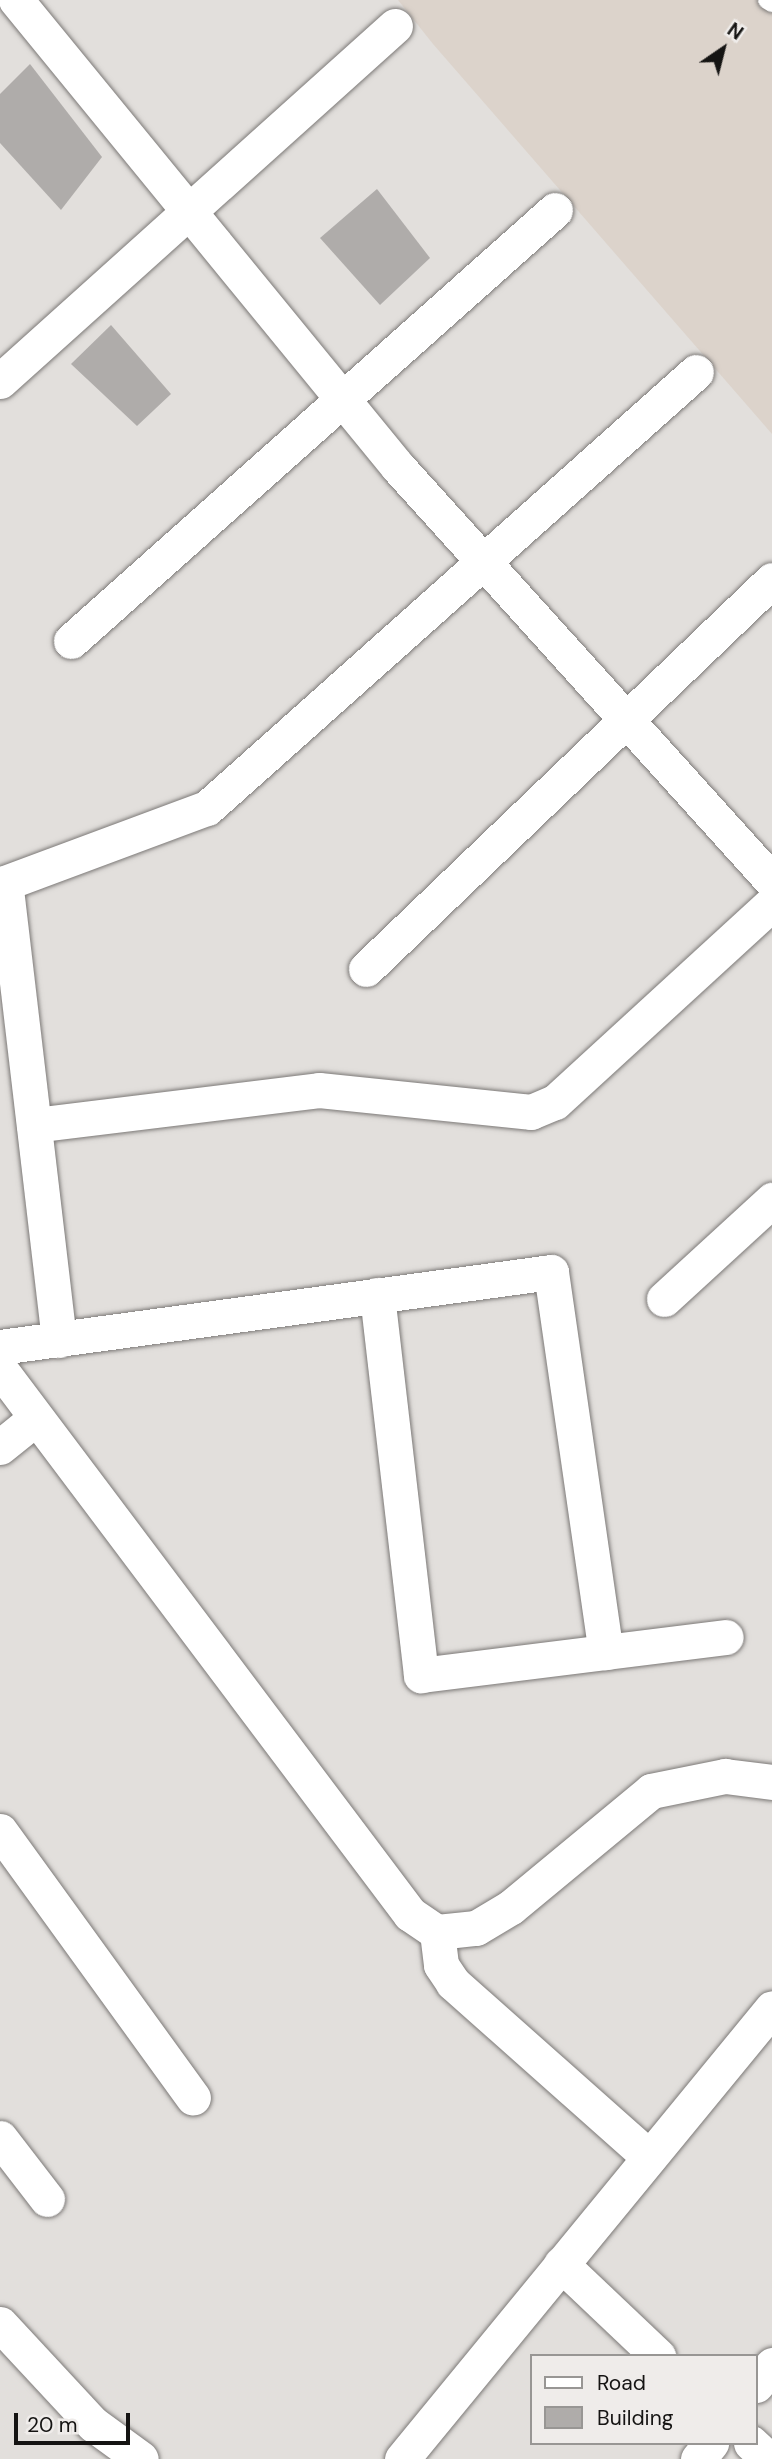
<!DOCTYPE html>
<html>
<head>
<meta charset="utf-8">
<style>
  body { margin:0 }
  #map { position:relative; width:772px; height:2459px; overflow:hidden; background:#e2dfdc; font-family:"DM Sans",sans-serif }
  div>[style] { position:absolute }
  .built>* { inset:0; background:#dcd3cb }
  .building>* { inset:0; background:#afacaa }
  .roads { filter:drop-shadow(0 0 2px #7c7977) drop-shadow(0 0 2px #7c7977) }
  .service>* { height:18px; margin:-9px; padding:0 9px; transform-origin:9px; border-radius:9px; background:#fff }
  .minor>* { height:35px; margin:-17.5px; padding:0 17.5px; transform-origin:17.5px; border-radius:17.5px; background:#fff }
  span { translate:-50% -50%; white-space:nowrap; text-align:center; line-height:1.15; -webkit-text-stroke:5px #efecea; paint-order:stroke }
  .legend { position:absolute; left:530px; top:2354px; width:228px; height:91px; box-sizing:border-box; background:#efecea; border:2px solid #989694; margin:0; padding:9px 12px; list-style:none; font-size:21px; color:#151413 }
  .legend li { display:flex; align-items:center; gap:14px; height:35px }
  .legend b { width:35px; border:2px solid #989694 }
  .north { position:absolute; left:688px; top:14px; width:70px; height:70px; -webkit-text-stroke:5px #efecea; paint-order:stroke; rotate:35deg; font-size:19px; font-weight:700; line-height:28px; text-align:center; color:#151413 }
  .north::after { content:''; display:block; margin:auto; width:24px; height:32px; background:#151413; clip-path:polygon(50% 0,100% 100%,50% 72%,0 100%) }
  .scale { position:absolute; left:14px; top:2413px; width:116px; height:32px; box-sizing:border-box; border:4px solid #151413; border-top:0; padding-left:9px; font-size:21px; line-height:24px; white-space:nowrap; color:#151413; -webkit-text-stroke:5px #efecea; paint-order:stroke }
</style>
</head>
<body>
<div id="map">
  <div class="built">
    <i style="clip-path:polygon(398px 0,772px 0,772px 434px,433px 44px)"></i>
  </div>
  <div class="building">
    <i style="clip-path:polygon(30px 64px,102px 157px,61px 210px,0 143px,0 94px)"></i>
    <i style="clip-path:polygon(377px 189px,430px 258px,380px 305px,320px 238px)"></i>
    <i style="clip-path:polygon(111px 325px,171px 394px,137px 426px,71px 364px)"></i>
  </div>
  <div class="roads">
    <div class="service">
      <i style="left:767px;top:0;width:6px;rotate:31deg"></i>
    </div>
    <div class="minor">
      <i style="left:16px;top:0;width:603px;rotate:50.72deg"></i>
      <i style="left:398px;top:467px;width:558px;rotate:47.91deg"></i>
      <i style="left:0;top:381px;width:531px;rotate:-41.95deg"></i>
      <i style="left:71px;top:641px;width:648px;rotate:-41.68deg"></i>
      <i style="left:366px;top:969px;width:562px;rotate:-43.77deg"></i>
      <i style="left:34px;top:1125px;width:287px;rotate:-7deg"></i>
      <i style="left:319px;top:1090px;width:213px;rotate:5.9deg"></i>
      <i style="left:531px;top:1112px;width:26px;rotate:-23deg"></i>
      <i style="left:555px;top:1102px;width:294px;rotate:-42.5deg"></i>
      <i style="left:377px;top:1295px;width:383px;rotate:83.4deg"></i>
      <i style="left:421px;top:1675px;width:307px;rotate:-7.1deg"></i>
      <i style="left:664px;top:1299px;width:147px;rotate:-42.5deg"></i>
      <i style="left:59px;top:1340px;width:460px;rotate:-96.7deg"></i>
      <i style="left:5px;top:883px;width:215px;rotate:-20.4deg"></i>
      <i style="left:207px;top:808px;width:655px;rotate:-41.72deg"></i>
      <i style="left:0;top:1347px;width:556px;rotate:-7.75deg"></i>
      <i style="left:551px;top:1272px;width:384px;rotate:81.8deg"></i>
      <i style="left:0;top:1369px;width:682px;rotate:53.05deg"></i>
      <i style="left:410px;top:1914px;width:32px;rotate:34deg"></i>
      <i style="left:437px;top:1932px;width:39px;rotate:-6deg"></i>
      <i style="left:476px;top:1928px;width:41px;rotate:-31deg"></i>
      <i style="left:511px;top:1907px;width:182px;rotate:-39.6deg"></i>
      <i style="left:651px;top:1791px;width:76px;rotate:-11.5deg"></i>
      <i style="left:725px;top:1776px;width:47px;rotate:7.3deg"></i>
      <i style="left:0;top:1447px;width:46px;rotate:-38.9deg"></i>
      <i style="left:0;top:1831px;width:329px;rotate:54.1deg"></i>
      <i style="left:437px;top:1932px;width:33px;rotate:83deg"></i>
      <i style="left:441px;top:1965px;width:22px;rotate:56deg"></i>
      <i style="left:453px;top:1983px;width:262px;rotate:41.6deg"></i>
      <i style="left:0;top:2138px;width:77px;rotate:52.4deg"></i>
      <i style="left:561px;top:2264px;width:134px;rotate:43.5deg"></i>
      <i style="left:0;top:2324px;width:137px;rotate:47.1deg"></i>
      <i style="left:93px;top:2424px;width:59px;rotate:36.1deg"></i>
      <i style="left:756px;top:2385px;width:26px;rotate:-51deg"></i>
      <i style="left:751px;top:2443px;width:23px;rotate:43deg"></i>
      <i style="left:402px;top:2459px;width:583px;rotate:-50.63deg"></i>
      <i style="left:698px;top:2459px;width:21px;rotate:-51deg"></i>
    </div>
  </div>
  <ul class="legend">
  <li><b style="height:9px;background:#fff"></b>Road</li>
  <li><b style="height:19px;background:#afacaa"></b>Building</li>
  </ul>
  <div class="north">N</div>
  <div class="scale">20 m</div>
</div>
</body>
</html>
